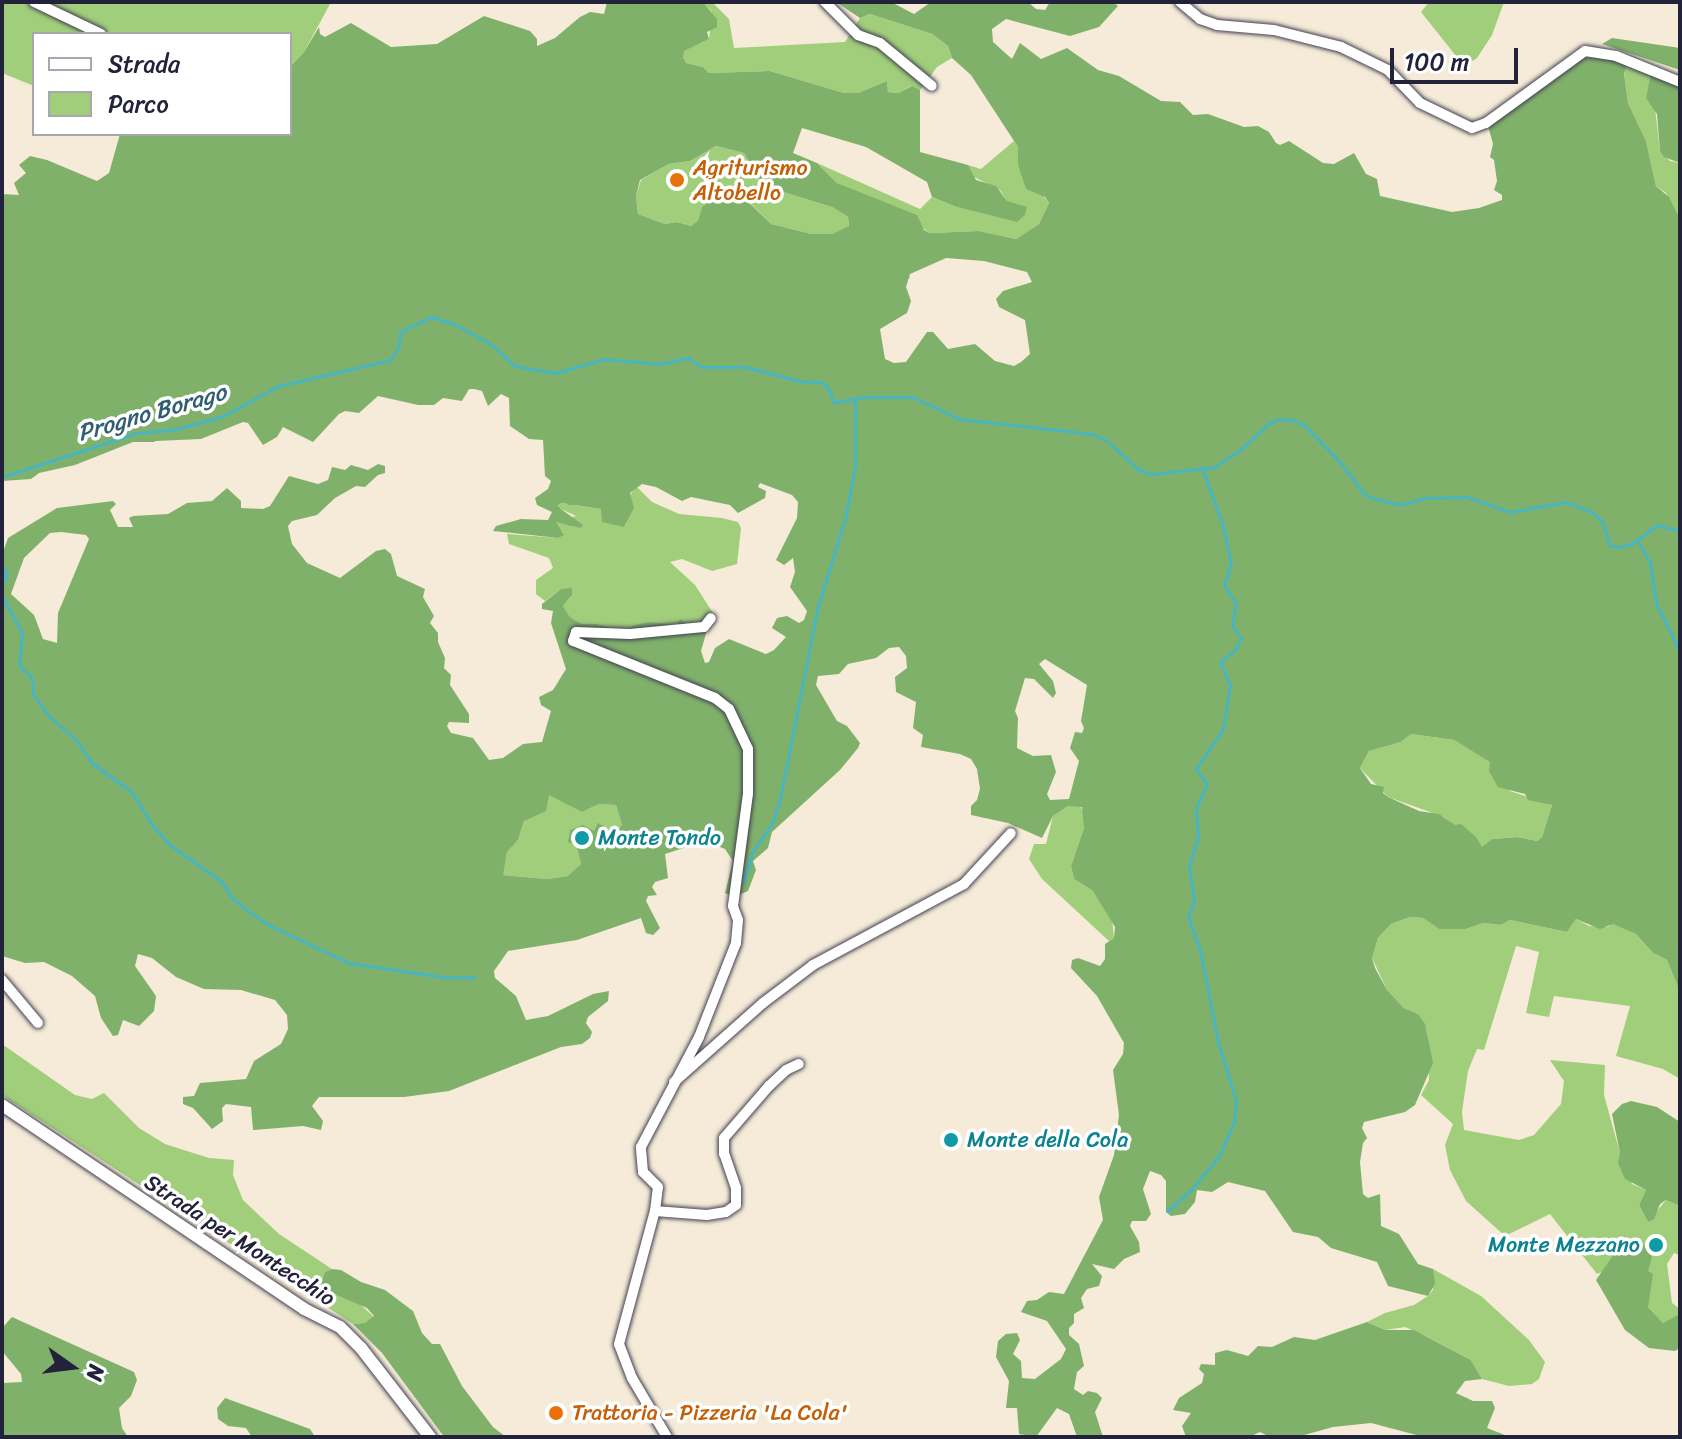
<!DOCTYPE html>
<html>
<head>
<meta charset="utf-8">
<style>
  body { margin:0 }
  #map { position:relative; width:1682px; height:1439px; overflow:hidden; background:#f5ebd8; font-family:Sriracha,sans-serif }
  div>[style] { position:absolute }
  .green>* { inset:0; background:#a1ce7b }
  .forest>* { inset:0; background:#80b16b }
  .stream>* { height:3px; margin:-1.5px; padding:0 1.5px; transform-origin:1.5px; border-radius:1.5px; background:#48b6c2 }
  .roads { filter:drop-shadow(0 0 2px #424053) drop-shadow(0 0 2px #424053) }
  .minor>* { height:10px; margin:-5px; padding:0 5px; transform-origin:5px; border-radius:5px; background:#fff }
  .tertiary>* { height:12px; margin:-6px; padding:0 6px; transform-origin:6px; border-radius:6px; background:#fff }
  .dots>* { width:22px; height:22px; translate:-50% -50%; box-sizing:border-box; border:4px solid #fff; border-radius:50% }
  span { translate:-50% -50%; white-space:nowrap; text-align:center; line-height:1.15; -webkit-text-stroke:7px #fff; paint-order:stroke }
  .food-label { font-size:22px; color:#c56008 }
  .left { translate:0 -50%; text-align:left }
  .culture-label { font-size:22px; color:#0d838f }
  .right { translate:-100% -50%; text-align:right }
  .street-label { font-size:22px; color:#22223b }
  .water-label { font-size:24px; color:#315d71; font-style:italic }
  .frame { position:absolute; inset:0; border:4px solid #22223b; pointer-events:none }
  .legend { position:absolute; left:32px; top:32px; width:260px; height:104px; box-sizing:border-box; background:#fff; border:2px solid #a7a7b1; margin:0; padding:10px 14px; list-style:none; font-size:24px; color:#22223b }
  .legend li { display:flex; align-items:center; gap:16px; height:40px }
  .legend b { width:40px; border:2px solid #a7a7b1 }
  .north { position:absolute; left:32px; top:1327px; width:80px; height:80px; -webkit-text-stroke:6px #fff; paint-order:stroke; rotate:104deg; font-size:22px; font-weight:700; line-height:32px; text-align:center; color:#22223b }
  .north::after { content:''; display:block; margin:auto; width:28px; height:36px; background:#22223b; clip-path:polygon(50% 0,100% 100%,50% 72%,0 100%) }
  .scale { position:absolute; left:1390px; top:48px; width:128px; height:36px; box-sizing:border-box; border:4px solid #22223b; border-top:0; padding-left:10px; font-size:24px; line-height:28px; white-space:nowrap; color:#22223b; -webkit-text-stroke:6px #fff; paint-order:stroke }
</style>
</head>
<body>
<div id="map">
  <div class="green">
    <i style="clip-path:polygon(2px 2px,325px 2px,330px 4px,304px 52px,290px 67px,290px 34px,34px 34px,34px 86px,2px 73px)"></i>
    <i style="clip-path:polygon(703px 2px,712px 2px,729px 19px,734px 48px,845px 42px,860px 18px,870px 14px,932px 34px,948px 46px,952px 58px,937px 67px,920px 90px,911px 86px,898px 93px,888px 92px,887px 81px,858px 93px,844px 93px,770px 71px,709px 73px,703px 67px,686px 63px,683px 57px,683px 51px,709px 39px,712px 12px)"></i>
    <i style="clip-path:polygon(1429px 2px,1504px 2px,1492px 35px,1477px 58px,1464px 66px,1421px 12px)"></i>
    <i style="clip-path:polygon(1627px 65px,1651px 74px,1660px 151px,1670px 161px,1680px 163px,1680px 219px,1666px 193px,1656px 186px,1646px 141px,1628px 103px,1624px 72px)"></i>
    <i style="clip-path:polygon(1014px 141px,1018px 147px,1018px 165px,1049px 203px,1039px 224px,1016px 239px,979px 231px,930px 233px,893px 208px,837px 183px,817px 163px,920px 209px,932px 197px,954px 206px,1007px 201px,1000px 190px,970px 175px,968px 165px,981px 169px)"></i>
    <i style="clip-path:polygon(716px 146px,744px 153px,770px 188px,832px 207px,848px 217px,849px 227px,832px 234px,812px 234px,771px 224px,739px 192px,731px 190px,721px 191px,702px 207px,699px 221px,691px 226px,677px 222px,665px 224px,638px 214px,636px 196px,641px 180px,669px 164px,690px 161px)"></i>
    <i style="clip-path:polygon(636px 486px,652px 502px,679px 514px,722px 518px,738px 522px,741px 528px,737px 564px,712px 571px,682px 559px,670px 562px,695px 585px,713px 613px,713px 619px,704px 626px,666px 627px,648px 622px,628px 634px,598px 624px,582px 624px,570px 617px,563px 606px,572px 595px,561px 589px,545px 601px,536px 594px,536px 580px,553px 568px,549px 558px,509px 544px,507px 534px,558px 538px,563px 532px,557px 529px,556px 522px,576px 516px,561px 509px,558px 504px,561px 503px,601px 509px,603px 514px,626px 525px,629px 497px)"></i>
    <i style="clip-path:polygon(1411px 734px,1454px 740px,1491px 762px,1510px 791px,1552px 805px,1542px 837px,1537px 841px,1518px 837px,1492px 839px,1482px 848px,1444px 817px,1388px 797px,1360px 768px,1369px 751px,1401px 742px)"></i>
    <i style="clip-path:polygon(549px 794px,582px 812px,599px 804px,616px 805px,622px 825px,611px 838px,596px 824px,594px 832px,576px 845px,581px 864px,569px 876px,547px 879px,502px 875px,507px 852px,518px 840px,524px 821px)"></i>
    <i style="clip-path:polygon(1079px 804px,1084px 813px,1084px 828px,1071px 866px,1074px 879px,1093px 891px,1112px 918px,1114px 938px,1109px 941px,1042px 879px,1029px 859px,1034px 844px,1046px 844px,1053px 816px,1068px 806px)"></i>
    <i style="clip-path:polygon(1410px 917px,1423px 918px,1439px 929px,1466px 929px,1483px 923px,1501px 925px,1510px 920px,1567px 932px,1576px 919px,1589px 926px,1608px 927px,1613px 923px,1636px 934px,1653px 953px,1667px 960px,1680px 992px,1680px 1079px,1663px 1069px,1616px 1056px,1630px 1006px,1554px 996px,1549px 1017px,1526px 1013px,1539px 952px,1516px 946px,1484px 1050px,1477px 1049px,1468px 1071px,1462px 1112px,1464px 1130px,1519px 1140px,1534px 1135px,1561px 1104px,1564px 1081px,1550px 1060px,1605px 1065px,1604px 1095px,1620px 1153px,1632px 1184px,1646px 1190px,1639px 1205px,1648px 1222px,1666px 1200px,1680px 1206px,1680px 1255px,1674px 1253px,1667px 1264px,1672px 1303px,1680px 1309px,1677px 1317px,1663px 1323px,1648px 1307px,1648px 1247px,1616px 1251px,1604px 1271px,1597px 1274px,1550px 1214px,1505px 1236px,1466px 1201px,1450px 1170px,1445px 1145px,1453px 1124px,1421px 1095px,1429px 1080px,1427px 1032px,1418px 1014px,1404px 1008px,1387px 990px,1372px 958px,1378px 938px,1391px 924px)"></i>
    <i style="clip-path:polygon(2px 1044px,75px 1095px,92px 1099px,104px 1093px,139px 1128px,165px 1144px,209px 1158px,234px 1160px,233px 1175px,243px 1200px,279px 1234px,332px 1269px,325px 1272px,374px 1317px,365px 1323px,353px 1324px,2px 1095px)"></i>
    <i style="clip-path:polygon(1433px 1269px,1481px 1296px,1529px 1340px,1545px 1362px,1539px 1379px,1532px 1384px,1509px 1386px,1482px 1379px,1471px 1360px,1428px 1337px,1405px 1327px,1385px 1330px,1367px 1322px,1385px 1313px,1414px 1305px,1428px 1296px,1433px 1290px)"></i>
  </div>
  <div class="forest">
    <i style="clip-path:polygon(evenodd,607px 2px,703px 2px,717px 19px,717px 27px,707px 32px,709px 39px,684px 51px,683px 57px,686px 63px,703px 67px,709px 73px,770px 71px,844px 93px,858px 93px,887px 81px,888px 92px,898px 93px,912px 86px,920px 90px,920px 152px,968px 165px,976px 180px,996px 186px,1007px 201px,1027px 207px,1025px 215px,1017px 222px,954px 206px,932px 197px,927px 182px,866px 147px,802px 128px,793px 153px,817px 163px,837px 183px,917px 215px,924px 230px,930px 233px,979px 231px,1016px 239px,1039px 224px,1049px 203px,1045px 197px,1026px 189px,1018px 165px,1018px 147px,971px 75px,952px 58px,948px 46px,932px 34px,870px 14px,860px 18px,836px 2px,891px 2px,914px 14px,931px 2px,1028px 2px,1036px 9px,1045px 10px,1050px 2px,1112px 2px,1118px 6px,1099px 27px,1070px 36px,1006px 19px,992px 29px,993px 42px,1012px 59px,1020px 43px,1041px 59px,1067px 48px,1098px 70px,1119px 76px,1161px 101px,1180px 102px,1193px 115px,1208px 114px,1244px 127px,1258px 126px,1269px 132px,1276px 143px,1280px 145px,1289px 141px,1323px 163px,1334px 164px,1354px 153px,1366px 174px,1377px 179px,1380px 196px,1452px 212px,1479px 208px,1502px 200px,1502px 195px,1494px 190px,1497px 181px,1494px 160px,1490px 157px,1493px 144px,1488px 126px,1583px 58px,1600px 56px,1627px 65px,1624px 73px,1628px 103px,1646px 141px,1656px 186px,1669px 197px,1680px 219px,1680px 992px,1667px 960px,1653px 953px,1636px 934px,1613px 924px,1600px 929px,1576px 919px,1567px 932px,1510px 920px,1501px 925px,1483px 923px,1466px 929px,1439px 929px,1423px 918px,1410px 917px,1391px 924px,1378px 938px,1372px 958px,1375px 968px,1387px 990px,1404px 1008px,1418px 1014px,1425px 1024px,1433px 1063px,1415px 1105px,1405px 1112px,1364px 1122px,1362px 1128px,1367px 1138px,1363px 1143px,1360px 1162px,1363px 1194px,1368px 1198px,1380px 1194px,1381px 1226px,1399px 1234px,1418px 1264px,1433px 1269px,1435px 1284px,1428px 1296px,1388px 1286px,1377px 1262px,1331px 1248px,1318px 1237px,1293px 1232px,1265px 1191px,1228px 1182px,1212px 1192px,1197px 1190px,1195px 1202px,1185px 1214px,1171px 1216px,1166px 1212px,1166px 1181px,1161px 1175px,1150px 1171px,1143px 1189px,1151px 1214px,1146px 1221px,1132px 1221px,1130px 1226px,1139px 1242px,1140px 1252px,1124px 1259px,1114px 1269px,1092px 1264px,1102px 1276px,1099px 1286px,1087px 1289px,1081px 1298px,1084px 1308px,1074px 1314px,1074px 1323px,1069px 1328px,1069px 1335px,1079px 1344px,1084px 1366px,1077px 1372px,1074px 1389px,1083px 1395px,1088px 1391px,1097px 1393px,1102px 1398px,1095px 1412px,1103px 1437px,1077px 1437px,1069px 1414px,1057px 1408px,1036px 1437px,1019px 1434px,1017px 1408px,1006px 1408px,1009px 1381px,996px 1357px,998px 1341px,1006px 1334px,1017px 1333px,1020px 1340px,1013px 1354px,1021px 1361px,1022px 1378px,1035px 1379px,1061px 1359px,1066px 1349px,1047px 1321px,1021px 1312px,1027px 1301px,1037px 1300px,1049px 1292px,1064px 1294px,1103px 1220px,1099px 1197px,1114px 1155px,1119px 1115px,1113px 1070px,1123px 1054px,1124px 1043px,1097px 996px,1071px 968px,1072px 960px,1078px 958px,1100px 966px,1105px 959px,1105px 944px,1114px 938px,1115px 927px,1093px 891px,1074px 879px,1071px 866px,1084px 828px,1082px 807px,1068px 806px,1053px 816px,1042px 838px,1008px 823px,971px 815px,971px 806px,977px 800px,980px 789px,977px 769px,971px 759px,960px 754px,921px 747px,923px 735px,913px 728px,916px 702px,896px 692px,895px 677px,907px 668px,906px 656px,899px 647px,889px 648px,876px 658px,848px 664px,839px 674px,818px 676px,816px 685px,837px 721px,847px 726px,860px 743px,858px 748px,840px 770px,772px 832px,768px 848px,753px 861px,756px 870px,748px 891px,734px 897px,725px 893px,733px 861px,725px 849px,705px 841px,665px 854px,668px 878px,655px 882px,652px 887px,657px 895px,648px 896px,646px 901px,660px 928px,653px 935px,646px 933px,641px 918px,577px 940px,508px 951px,494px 971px,495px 978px,516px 996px,526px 1020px,548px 1016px,593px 994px,609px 991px,608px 1001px,588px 1017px,586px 1023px,592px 1032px,590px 1038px,582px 1044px,561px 1047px,449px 1091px,404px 1097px,319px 1097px,312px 1106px,323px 1121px,321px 1130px,303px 1126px,253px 1130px,251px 1107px,226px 1104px,222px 1108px,223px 1121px,212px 1129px,193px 1108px,183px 1104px,183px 1097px,194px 1096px,200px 1083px,246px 1079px,254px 1061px,281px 1044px,288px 1029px,287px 1015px,275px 1000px,241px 990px,204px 989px,176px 977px,152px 958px,138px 954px,135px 966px,156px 996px,154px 1011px,139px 1026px,123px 1020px,118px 1035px,113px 1036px,101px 1018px,95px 996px,72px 976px,44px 962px,25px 963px,2px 956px,2px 555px,8px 538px,57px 508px,113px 501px,116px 504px,110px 510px,118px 527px,133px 527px,129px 518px,133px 516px,168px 514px,187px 503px,212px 501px,227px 488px,241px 501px,241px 508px,263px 509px,270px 506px,289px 476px,318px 484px,328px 480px,332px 467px,345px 470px,351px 465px,368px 470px,378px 464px,385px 466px,385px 473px,378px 475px,365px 487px,356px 486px,335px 498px,317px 515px,292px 521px,288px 526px,292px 544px,307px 563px,340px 578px,376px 551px,385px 549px,391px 554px,397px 576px,425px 589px,423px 597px,434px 616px,430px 623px,438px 633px,438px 642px,445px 658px,444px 668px,451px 675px,450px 685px,469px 714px,469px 723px,449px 722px,447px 726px,451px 733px,473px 738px,489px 760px,503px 758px,523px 744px,542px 742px,551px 711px,541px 705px,539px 697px,553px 690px,566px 669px,551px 623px,553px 611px,542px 609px,542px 604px,561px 589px,572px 588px,572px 595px,563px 606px,570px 617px,582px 624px,598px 624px,628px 634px,632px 626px,648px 622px,682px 626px,677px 622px,681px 619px,690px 627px,707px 630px,701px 651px,705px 663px,709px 662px,715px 648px,729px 639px,766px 654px,774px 650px,786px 637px,772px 628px,777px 618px,787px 616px,799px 623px,804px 620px,807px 611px,790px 587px,795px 572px,793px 558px,784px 565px,776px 560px,797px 518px,798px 502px,792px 495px,760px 483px,758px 487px,766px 491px,765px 498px,738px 513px,730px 505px,691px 497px,682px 501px,656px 487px,642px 484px,630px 493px,634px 508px,624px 527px,602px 522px,601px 509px,561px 503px,558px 505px,561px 509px,583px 525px,581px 528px,556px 522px,564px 535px,558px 538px,493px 531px,496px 526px,521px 519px,548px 520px,552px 512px,537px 505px,535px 498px,548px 489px,551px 481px,545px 476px,543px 440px,529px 439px,510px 426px,509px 398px,501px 394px,488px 406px,482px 391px,474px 389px,469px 389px,462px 401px,443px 398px,434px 405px,418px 405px,378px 396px,359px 413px,345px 411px,339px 414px,313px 442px,283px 427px,277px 437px,263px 445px,248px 423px,243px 422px,201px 439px,133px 442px,75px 465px,39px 473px,31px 479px,2px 481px,2px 194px,19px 195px,14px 183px,26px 173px,19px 165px,30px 156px,47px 160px,97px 181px,109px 173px,120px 134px,290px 134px,290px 67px,304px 52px,319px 27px,320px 34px,325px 37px,351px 23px,391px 47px,437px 44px,484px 16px,530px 31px,537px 39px,537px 46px,555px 38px,580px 17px,590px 12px,604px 14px,607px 2px,716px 146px,744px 153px,760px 179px,770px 188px,832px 207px,848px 217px,849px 226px,832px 234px,812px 234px,771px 224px,738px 192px,731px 190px,721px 191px,702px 207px,698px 221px,691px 226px,677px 222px,665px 224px,638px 214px,636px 196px,640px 180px,669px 164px,690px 161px,716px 146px,607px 2px,946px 258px,984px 261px,1027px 272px,1032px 282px,1003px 291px,996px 299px,999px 307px,1025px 320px,1030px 354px,1021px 362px,1014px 366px,995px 361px,975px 344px,948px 349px,933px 332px,927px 332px,906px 362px,894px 363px,885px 359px,880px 329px,907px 313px,911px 301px,906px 287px,910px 274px,946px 258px,607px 2px,61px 532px,86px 535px,89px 539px,58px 613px,57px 643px,43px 639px,34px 615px,11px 594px,24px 558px,50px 533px,61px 532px,607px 2px,1045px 659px,1087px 685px,1081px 721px,1084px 728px,1082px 733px,1075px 732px,1070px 748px,1079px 761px,1069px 799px,1050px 800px,1047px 794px,1056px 772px,1051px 755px,1033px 756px,1017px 748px,1018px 718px,1015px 711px,1025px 678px,1034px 679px,1053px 698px,1056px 693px,1053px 681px,1039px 664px,1045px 659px,607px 2px,1411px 734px,1454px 740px,1490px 762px,1489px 771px,1498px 787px,1525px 794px,1528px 800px,1552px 805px,1542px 837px,1537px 841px,1518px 837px,1492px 839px,1482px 847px,1476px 837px,1461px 824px,1455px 825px,1439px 814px,1419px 811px,1388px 797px,1383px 793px,1384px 787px,1371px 784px,1360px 768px,1369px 751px,1401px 742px,1411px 734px,607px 2px,549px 795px,582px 812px,599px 804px,616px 805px,622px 825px,611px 837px,604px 826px,597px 823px,594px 831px,583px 825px,570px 830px,568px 842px,576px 845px,581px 864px,568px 876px,547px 879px,503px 875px,507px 852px,518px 840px,524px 821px,546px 811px,549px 795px)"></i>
    <i style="clip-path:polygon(1612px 38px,1680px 48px,1680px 70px,1602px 44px)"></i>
    <i style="clip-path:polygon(1651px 74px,1680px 84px,1680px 163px,1664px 157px,1660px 151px,1657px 114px,1646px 98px)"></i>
    <i style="clip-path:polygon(1631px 1101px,1657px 1107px,1680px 1122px,1680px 1206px,1666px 1200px,1660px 1204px,1654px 1219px,1648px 1222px,1639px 1205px,1646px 1190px,1625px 1179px,1618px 1163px,1620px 1153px,1612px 1114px,1622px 1104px)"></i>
    <i style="clip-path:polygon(1643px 1244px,1652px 1257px,1648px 1271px,1653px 1274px,1648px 1307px,1663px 1323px,1680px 1314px,1680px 1348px,1675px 1351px,1649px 1348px,1625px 1330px,1596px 1280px,1616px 1251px)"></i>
    <i style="clip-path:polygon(332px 1269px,341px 1270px,361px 1282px,385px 1290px,413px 1311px,422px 1333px,432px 1344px,440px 1344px,462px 1386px,493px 1427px,506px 1437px,446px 1437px,442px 1434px,382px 1353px,353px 1324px,365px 1323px,374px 1316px,367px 1308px,332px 1293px,322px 1283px,325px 1272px)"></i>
    <i style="clip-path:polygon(12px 1317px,134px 1372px,137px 1380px,131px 1396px,119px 1408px,122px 1428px,128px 1437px,2px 1437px,2px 1383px,22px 1382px,21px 1374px,2px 1351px,2px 1328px)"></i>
    <i style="clip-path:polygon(1367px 1322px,1385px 1330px,1414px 1330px,1471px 1360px,1482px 1379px,1465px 1381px,1456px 1393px,1473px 1401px,1492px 1401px,1495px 1408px,1487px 1428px,1510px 1437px,1424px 1437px,1371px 1423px,1333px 1427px,1297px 1437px,1270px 1437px,1260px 1432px,1249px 1437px,1186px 1437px,1182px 1426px,1191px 1413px,1173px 1410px,1179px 1398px,1202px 1383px,1204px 1374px,1199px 1369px,1201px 1364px,1215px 1365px,1215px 1353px,1227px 1350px,1248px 1356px,1258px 1346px,1272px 1347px,1294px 1337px,1315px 1340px)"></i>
    <i style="clip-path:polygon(225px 1398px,310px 1429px,315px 1437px,252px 1437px,246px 1428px,228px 1426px,218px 1419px,217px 1408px)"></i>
  </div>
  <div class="stream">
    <i style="left:2px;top:477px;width:141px;rotate:-18.2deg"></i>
    <i style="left:136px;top:433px;width:37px;rotate:-5deg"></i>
    <i style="left:173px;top:430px;width:52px;rotate:-15.6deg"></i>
    <i style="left:223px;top:416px;width:63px;rotate:-28.6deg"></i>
    <i style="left:278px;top:386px;width:115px;rotate:-13.1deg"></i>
    <i style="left:390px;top:360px;width:17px;rotate:-57deg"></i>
    <i style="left:399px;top:346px;width:14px;rotate:-86deg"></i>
    <i style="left:400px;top:332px;width:34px;rotate:-26deg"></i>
    <i style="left:431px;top:317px;width:24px;rotate:17deg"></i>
    <i style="left:454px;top:324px;width:42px;rotate:28.4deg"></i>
    <i style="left:491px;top:344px;width:33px;rotate:43deg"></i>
    <i style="left:515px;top:366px;width:41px;rotate:9.9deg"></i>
    <i style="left:555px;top:373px;width:51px;rotate:-15.9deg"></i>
    <i style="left:604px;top:359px;width:57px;rotate:5deg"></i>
    <i style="left:661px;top:364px;width:28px;rotate:-13deg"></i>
    <i style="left:688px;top:358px;width:17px;rotate:33deg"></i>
    <i style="left:702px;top:367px;width:44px"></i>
    <i style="left:746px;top:367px;width:55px;rotate:14.8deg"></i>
    <i style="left:799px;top:381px;width:22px;rotate:3deg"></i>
    <i style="left:821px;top:382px;width:9px;rotate:41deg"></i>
    <i style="left:828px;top:388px;width:16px;rotate:68deg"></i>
    <i style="left:834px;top:403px;width:29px;rotate:-12deg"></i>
    <i style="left:862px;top:397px;width:50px"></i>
    <i style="left:912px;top:397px;width:53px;rotate:24.6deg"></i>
    <i style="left:960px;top:419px;width:133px;rotate:6.5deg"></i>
    <i style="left:1092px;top:434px;width:15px;rotate:23deg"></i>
    <i style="left:1106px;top:440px;width:45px;rotate:42.3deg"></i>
    <i style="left:1139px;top:470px;width:14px;rotate:17deg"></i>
    <i style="left:1152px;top:474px;width:62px;rotate:-6.4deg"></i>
    <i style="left:1214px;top:467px;width:30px;rotate:-33deg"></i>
    <i style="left:1239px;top:451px;width:41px;rotate:-43deg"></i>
    <i style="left:1269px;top:423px;width:12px;rotate:-20deg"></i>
    <i style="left:1280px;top:419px;width:12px;rotate:5deg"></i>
    <i style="left:1292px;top:420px;width:12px;rotate:20deg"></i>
    <i style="left:1303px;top:424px;width:53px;rotate:45.8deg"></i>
    <i style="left:1340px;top:462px;width:41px;rotate:52.9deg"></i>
    <i style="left:1365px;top:495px;width:12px;rotate:20deg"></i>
    <i style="left:1376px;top:499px;width:26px;rotate:13deg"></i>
    <i style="left:1401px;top:505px;width:24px;rotate:-17deg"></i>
    <i style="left:1424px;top:498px;width:43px;rotate:-1.3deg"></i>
    <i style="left:1467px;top:497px;width:46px;rotate:19.2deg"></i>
    <i style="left:1510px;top:512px;width:57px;rotate:-10.1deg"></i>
    <i style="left:1566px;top:502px;width:28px;rotate:21deg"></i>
    <i style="left:1592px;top:512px;width:13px;rotate:42deg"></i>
    <i style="left:1602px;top:521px;width:26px;rotate:72deg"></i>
    <i style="left:1610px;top:546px;width:8px;rotate:7deg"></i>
    <i style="left:1618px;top:547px;width:13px;rotate:-13deg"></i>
    <i style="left:1631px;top:544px;width:32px;rotate:-36deg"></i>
    <i style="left:1657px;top:525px;width:24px;rotate:15deg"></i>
    <i style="left:1637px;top:541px;width:26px;rotate:59deg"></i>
    <i style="left:1650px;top:563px;width:40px;rotate:81.5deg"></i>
    <i style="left:1656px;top:603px;width:55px;rotate:63.9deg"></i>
    <i style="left:2px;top:566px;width:9px;rotate:58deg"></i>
    <i style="left:7px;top:574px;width:11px;rotate:117deg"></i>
    <i style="left:2px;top:596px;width:42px;rotate:61.6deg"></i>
    <i style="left:22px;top:633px;width:32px;rotate:95deg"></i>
    <i style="left:19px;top:665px;width:18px;rotate:45deg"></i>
    <i style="left:32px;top:678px;width:16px;rotate:86deg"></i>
    <i style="left:33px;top:694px;width:24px;rotate:55deg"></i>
    <i style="left:47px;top:714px;width:40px;rotate:42deg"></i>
    <i style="left:77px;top:741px;width:27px;rotate:56deg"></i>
    <i style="left:92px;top:763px;width:49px;rotate:35.9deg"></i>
    <i style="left:132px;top:792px;width:39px;rotate:59deg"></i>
    <i style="left:152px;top:825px;width:27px;rotate:48deg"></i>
    <i style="left:170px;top:845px;width:64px;rotate:35.4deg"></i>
    <i style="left:222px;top:882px;width:19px;rotate:58deg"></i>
    <i style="left:232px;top:898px;width:21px;rotate:39deg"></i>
    <i style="left:248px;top:911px;width:25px;rotate:34deg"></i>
    <i style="left:269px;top:925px;width:89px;rotate:25.4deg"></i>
    <i style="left:349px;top:963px;width:95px;rotate:8.5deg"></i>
    <i style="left:443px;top:977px;width:32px"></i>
    <i style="left:744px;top:882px;width:32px;rotate:-74deg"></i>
    <i style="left:753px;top:851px;width:33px;rotate:-55deg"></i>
    <i style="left:772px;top:824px;width:26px;rotate:-72deg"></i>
    <i style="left:780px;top:799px;width:197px;rotate:-78.9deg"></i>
    <i style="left:818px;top:606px;width:91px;rotate:-72.8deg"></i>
    <i style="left:845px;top:519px;width:53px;rotate:-79.1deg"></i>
    <i style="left:855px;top:467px;width:69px;rotate:-90deg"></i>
    <i style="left:1167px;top:1211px;width:33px;rotate:-41deg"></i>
    <i style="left:1192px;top:1189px;width:43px;rotate:-50.7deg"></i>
    <i style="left:1219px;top:1156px;width:36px;rotate:-66deg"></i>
    <i style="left:1234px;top:1123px;width:22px;rotate:-85deg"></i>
    <i style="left:1236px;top:1101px;width:62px;rotate:-107deg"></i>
    <i style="left:1218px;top:1042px;width:94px;rotate:-101.1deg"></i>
    <i style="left:1200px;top:950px;width:35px;rotate:-110deg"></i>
    <i style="left:1188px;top:917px;width:17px;rotate:-69deg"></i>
    <i style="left:1194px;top:901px;width:36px;rotate:-98deg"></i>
    <i style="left:1189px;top:865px;width:28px;rotate:-72deg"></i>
    <i style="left:1198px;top:838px;width:30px;rotate:-94deg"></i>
    <i style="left:1196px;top:808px;width:26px;rotate:-65deg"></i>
    <i style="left:1207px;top:784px;width:19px;rotate:-126deg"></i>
    <i style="left:1196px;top:769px;width:48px;rotate:-56deg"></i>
    <i style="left:1223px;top:729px;width:45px;rotate:-81deg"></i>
    <i style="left:1230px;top:685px;width:25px;rotate:-113deg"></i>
    <i style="left:1220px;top:662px;width:19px;rotate:-39deg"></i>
    <i style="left:1235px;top:650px;width:13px;rotate:-63deg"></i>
    <i style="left:1241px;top:638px;width:16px;rotate:-125deg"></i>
    <i style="left:1232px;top:625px;width:22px;rotate:-80deg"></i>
    <i style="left:1236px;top:603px;width:22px;rotate:-124deg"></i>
    <i style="left:1224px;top:585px;width:22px;rotate:-72deg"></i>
    <i style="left:1231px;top:564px;width:39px;rotate:-102deg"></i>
    <i style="left:1223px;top:526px;width:62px;rotate:-109.9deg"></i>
  </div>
  <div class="roads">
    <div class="minor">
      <i style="left:34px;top:2px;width:74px;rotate:25.5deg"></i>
      <i style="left:825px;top:2px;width:47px;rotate:45deg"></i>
      <i style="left:858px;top:35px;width:23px;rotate:20deg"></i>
      <i style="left:880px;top:43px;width:67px;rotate:39.6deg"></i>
      <i style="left:1180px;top:2px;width:26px;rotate:40deg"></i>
      <i style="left:1200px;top:19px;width:18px;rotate:19deg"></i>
      <i style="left:1217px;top:25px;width:57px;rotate:5deg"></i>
      <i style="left:1274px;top:30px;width:69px;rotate:14.2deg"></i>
      <i style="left:1341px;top:47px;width:52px;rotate:26.1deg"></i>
      <i style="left:1388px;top:70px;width:46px;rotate:45.9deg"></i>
      <i style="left:1420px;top:103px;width:58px;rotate:25.7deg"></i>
      <i style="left:1472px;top:128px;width:15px;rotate:-20deg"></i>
      <i style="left:1486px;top:123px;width:122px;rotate:-36deg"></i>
      <i style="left:1585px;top:51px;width:31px;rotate:9deg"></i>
      <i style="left:1616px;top:56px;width:69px;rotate:22.1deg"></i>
      <i style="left:2px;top:980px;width:56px;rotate:50.1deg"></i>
      <i style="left:674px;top:1082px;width:119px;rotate:-41.6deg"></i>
      <i style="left:763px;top:1003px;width:63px;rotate:-37.2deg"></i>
      <i style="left:813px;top:965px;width:171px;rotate:-28.2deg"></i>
      <i style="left:964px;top:884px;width:69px;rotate:-47.3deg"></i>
      <i style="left:655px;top:1211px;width:52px;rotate:4.4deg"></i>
      <i style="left:707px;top:1215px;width:19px;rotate:-9deg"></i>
      <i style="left:726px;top:1212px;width:12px;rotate:-35deg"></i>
      <i style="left:736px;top:1205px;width:17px;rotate:-90deg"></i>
      <i style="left:736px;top:1188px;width:36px;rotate:-109deg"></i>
      <i style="left:724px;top:1154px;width:16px;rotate:-90deg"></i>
      <i style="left:724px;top:1138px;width:69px;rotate:-49.1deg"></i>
      <i style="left:769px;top:1086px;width:23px;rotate:-43deg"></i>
      <i style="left:786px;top:1070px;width:14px;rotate:-25deg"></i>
      <i style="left:667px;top:1437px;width:69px;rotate:-120.7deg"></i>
      <i style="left:632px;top:1378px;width:36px;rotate:-111deg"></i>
      <i style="left:619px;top:1344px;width:138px;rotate:-74.9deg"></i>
      <i style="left:655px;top:1211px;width:24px;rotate:-83deg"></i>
      <i style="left:658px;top:1187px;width:21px;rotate:-135deg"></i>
      <i style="left:643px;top:1172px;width:25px;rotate:-95deg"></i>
      <i style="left:641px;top:1147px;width:124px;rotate:-62.2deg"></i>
      <i style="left:699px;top:1037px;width:101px;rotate:-68.5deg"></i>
      <i style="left:736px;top:943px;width:23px;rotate:-85deg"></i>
      <i style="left:738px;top:920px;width:15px;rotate:-110deg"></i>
      <i style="left:733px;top:906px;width:114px;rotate:-82.4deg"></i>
      <i style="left:748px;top:793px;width:44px;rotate:-90deg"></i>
      <i style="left:748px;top:749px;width:44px;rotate:-115.4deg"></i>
      <i style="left:729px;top:709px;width:18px;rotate:-142deg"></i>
      <i style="left:715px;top:698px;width:153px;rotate:-158.1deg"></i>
      <i style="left:573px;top:641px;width:9px;rotate:-72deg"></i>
      <i style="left:576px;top:632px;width:54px;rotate:2.1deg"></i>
      <i style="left:630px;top:634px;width:74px;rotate:-5.4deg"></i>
      <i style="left:704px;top:627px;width:11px;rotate:-52deg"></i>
    </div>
    <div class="tertiary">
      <i style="left:2px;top:1105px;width:364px;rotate:34deg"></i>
      <i style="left:304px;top:1309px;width:40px;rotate:26.6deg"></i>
      <i style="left:340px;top:1327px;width:30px;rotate:45deg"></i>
      <i style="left:361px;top:1348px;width:113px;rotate:52.2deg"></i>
    </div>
  </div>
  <div class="dots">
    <i style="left:677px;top:180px;background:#e8710a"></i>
    <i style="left:582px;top:838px;background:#0f9aa8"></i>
    <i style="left:951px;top:1140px;background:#0f9aa8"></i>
    <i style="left:1656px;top:1245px;background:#0f9aa8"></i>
    <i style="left:556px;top:1413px;background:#e8710a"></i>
  </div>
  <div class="food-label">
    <span class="left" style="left:693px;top:180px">Agriturismo<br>Altobello</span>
    <span class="left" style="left:572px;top:1413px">Trattoria - Pizzeria 'La Cola'</span>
  </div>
  <div class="culture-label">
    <span class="left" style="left:598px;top:838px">Monte Tondo</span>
    <span class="left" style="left:967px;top:1140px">Monte della Cola</span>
    <span class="right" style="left:1640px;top:1245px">Monte Mezzano</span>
  </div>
  <div class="street-label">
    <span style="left:240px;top:1240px;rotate:33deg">Strada per Montecchio</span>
  </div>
  <div class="water-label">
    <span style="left:152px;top:413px;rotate:-16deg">Progno Borago</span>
  </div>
  <div class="frame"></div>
  <ul class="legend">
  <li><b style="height:10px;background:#fff"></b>Strada</li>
  <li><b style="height:22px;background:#a1ce7b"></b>Parco</li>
  </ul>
  <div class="north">N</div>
  <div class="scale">100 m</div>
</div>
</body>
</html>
